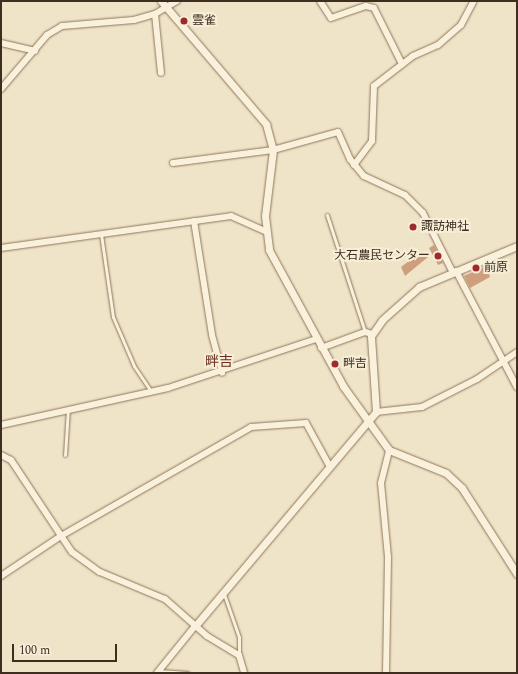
<!DOCTYPE html>
<html>
<head>
<meta charset="utf-8">
<style>
  body { margin:0 }
  #map { position:relative; width:518px; height:674px; overflow:hidden; background:#f0e4c8; font-family:Spectral,"Noto Sans JP",serif }
  div>[style] { position:absolute }
  .building>* { inset:0; background:#cf9f7d }
  .roads { filter:drop-shadow(0 0 1px #8d765c) drop-shadow(0 0 1px #8d765c) }
  .service>* { height:3px; margin:-1.5px; padding:0 1.5px; transform-origin:1.5px; border-radius:1.5px; background:#faf1dc }
  .minor>* { height:6px; margin:-3px; padding:0 3px; transform-origin:3px; border-radius:3px; background:#faf1dc }
  .tertiary>* { height:7px; margin:-3.5px; padding:0 3.5px; transform-origin:3.5px; border-radius:3.5px; background:#faf1dc }
  .dots>* { width:11px; height:11px; translate:-50% -50%; box-sizing:border-box; border:2px solid #f7eed8; border-radius:50% }
  span { translate:-50% -50%; white-space:nowrap; text-align:center; line-height:1.15; -webkit-text-stroke:4px #f7eed8; paint-order:stroke }
  .poi-label { font-size:12px; color:#3d2e20 }
  .left { translate:0 -50%; text-align:left }
  .right { translate:-100% -50%; text-align:right }
  .quarter-label { font-size:14px; color:#6b2e1e }
  .frame { position:absolute; inset:0; border:2px solid #3d2e20; pointer-events:none }
  .scale { position:absolute; left:12px; top:644px; width:105px; height:18px; box-sizing:border-box; border:2px solid #3d2e20; border-top:0; padding-left:5px; font-size:12px; line-height:14px; white-space:nowrap; color:#3d2e20; -webkit-text-stroke:3px #f7eed8; paint-order:stroke }
</style>
</head>
<body>
<div id="map">
  <div class="building">
    <i style="clip-path:polygon(434px 245px,443px 263px,438px 265px,429px 248px)"></i>
    <i style="clip-path:polygon(421px 252px,428px 257px,405px 276px,401px 267px)"></i>
    <i style="clip-path:polygon(486px 266px,490px 277px,470px 288px,464px 276px)"></i>
  </div>
  <div class="roads">
    <div class="service">
      <i style="left:327px;top:215px;width:123px;rotate:72deg"></i>
      <i style="left:101px;top:234px;width:84px;rotate:81.8deg"></i>
      <i style="left:113px;top:317px;width:53px;rotate:66.8deg"></i>
      <i style="left:134px;top:366px;width:30px;rotate:56deg"></i>
      <i style="left:65px;top:455px;width:46px;rotate:-86.3deg"></i>
      <i style="left:224px;top:594px;width:46px;rotate:70.8deg"></i>
      <i style="left:239px;top:637px;width:18px;rotate:90deg"></i>
      <i style="left:159px;top:671px;width:29px;rotate:4deg"></i>
    </div>
    <div class="minor">
      <i style="left:320px;top:1px;width:20px;rotate:57deg"></i>
      <i style="left:331px;top:18px;width:37px;rotate:-19deg"></i>
      <i style="left:366px;top:6px;width:8px;rotate:14deg"></i>
      <i style="left:374px;top:8px;width:63px;rotate:63.4deg"></i>
      <i style="left:155px;top:14px;width:59px;rotate:84.2deg"></i>
      <i style="left:1px;top:43px;width:35px;rotate:13deg"></i>
      <i style="left:1px;top:89px;width:71px;rotate:-49.6deg"></i>
      <i style="left:47px;top:35px;width:17px;rotate:-31deg"></i>
      <i style="left:62px;top:26px;width:72px;rotate:-4.8deg"></i>
      <i style="left:134px;top:20px;width:22px;rotate:-16deg"></i>
      <i style="left:155px;top:14px;width:26px;rotate:-31deg"></i>
      <i style="left:173px;top:163px;width:101px;rotate:-7.4deg"></i>
      <i style="left:273px;top:150px;width:67px;rotate:-15.5deg"></i>
      <i style="left:338px;top:132px;width:30px;rotate:66deg"></i>
      <i style="left:350px;top:159px;width:22px;rotate:51deg"></i>
      <i style="left:364px;top:176px;width:45px;rotate:24.9deg"></i>
      <i style="left:405px;top:195px;width:25px;rotate:45deg"></i>
      <i style="left:423px;top:213px;width:67px;rotate:63.4deg"></i>
      <i style="left:354px;top:165px;width:30px;rotate:-53deg"></i>
      <i style="left:372px;top:141px;width:55px;rotate:-87.9deg"></i>
      <i style="left:374px;top:86px;width:49px;rotate:-37.6deg"></i>
      <i style="left:413px;top:56px;width:27px;rotate:-24deg"></i>
      <i style="left:438px;top:45px;width:30px;rotate:-41deg"></i>
      <i style="left:461px;top:25px;width:27px;rotate:-62deg"></i>
      <i style="left:194px;top:221px;width:115px;rotate:81deg"></i>
      <i style="left:212px;top:335px;width:39px;rotate:75deg"></i>
      <i style="left:1px;top:248px;width:232px;rotate:-7.9deg"></i>
      <i style="left:231px;top:216px;width:37px;rotate:24deg"></i>
      <i style="left:456px;top:271px;width:131px;rotate:62.3deg"></i>
      <i style="left:321px;top:348px;width:47px;rotate:-20deg"></i>
      <i style="left:365px;top:332px;width:7px;rotate:16deg"></i>
      <i style="left:376px;top:412px;width:46px;rotate:-6.2deg"></i>
      <i style="left:422px;top:407px;width:62px;rotate:-27deg"></i>
      <i style="left:477px;top:379px;width:48px;rotate:-34deg"></i>
      <i style="left:1px;top:425px;width:171px;rotate:-12.5deg"></i>
      <i style="left:168px;top:388px;width:156px;rotate:-18.3deg"></i>
      <i style="left:1px;top:455px;width:11px;rotate:27deg"></i>
      <i style="left:11px;top:460px;width:110px;rotate:56.5deg"></i>
      <i style="left:72px;top:552px;width:34px;rotate:36deg"></i>
      <i style="left:100px;top:572px;width:70px;rotate:22.6deg"></i>
      <i style="left:165px;top:599px;width:56px;rotate:41.4deg"></i>
      <i style="left:207px;top:636px;width:37px;rotate:31deg"></i>
      <i style="left:239px;top:655px;width:19px;rotate:74deg"></i>
      <i style="left:1px;top:576px;width:72px;rotate:-33.7deg"></i>
      <i style="left:61px;top:536px;width:219px;rotate:-29.8deg"></i>
      <i style="left:251px;top:427px;width:55px;rotate:-4.2deg"></i>
      <i style="left:306px;top:423px;width:48px;rotate:61.3deg"></i>
      <i style="left:157px;top:673px;width:60px;rotate:-51deg"></i>
      <i style="left:386px;top:673px;width:116px;rotate:-89deg"></i>
      <i style="left:388px;top:557px;width:74px;rotate:-95.4deg"></i>
      <i style="left:381px;top:483px;width:34px;rotate:-76deg"></i>
    </div>
    <div class="tertiary">
      <i style="left:161px;top:1px;width:162px;rotate:49.5deg"></i>
      <i style="left:266px;top:124px;width:27px;rotate:75deg"></i>
      <i style="left:273px;top:150px;width:66px;rotate:96.9deg"></i>
      <i style="left:265px;top:216px;width:34px;rotate:83deg"></i>
      <i style="left:269px;top:250px;width:155px;rotate:61.4deg"></i>
      <i style="left:343px;top:386px;width:79px;rotate:54.3deg"></i>
      <i style="left:389px;top:450px;width:61px;rotate:22deg"></i>
      <i style="left:446px;top:473px;width:22px;rotate:43deg"></i>
      <i style="left:462px;top:488px;width:102px;rotate:57.4deg"></i>
      <i style="left:195px;top:626px;width:280px;rotate:-49.8deg"></i>
      <i style="left:376px;top:412px;width:76px;rotate:-93.8deg"></i>
      <i style="left:371px;top:336px;width:19px;rotate:-55deg"></i>
      <i style="left:382px;top:320px;width:50px;rotate:-41.7deg"></i>
      <i style="left:419px;top:287px;width:106px;rotate:-22.7deg"></i>
    </div>
  </div>
  <div class="dots">
    <i style="left:184px;top:21px;background:#9e2a2b"></i>
    <i style="left:413px;top:227px;background:#9e2a2b"></i>
    <i style="left:438px;top:256px;background:#9e2a2b"></i>
    <i style="left:476px;top:268px;background:#9e2a2b"></i>
    <i style="left:335px;top:364px;background:#9e2a2b"></i>
  </div>
  <div class="poi-label">
    <span class="left" style="left:192px;top:21px">雲雀</span>
    <span class="left" style="left:421px;top:227px">諏訪神社</span>
    <span class="right" style="left:430px;top:256px">大石農民センター</span>
    <span class="left" style="left:484px;top:268px">前原</span>
    <span class="left" style="left:343px;top:364px">畔吉</span>
  </div>
  <div class="quarter-label">
    <span style="left:219px;top:362px">畔吉</span>
  </div>
  <div class="frame"></div>
  <div class="scale">100 m</div>
</div>
</body>
</html>
